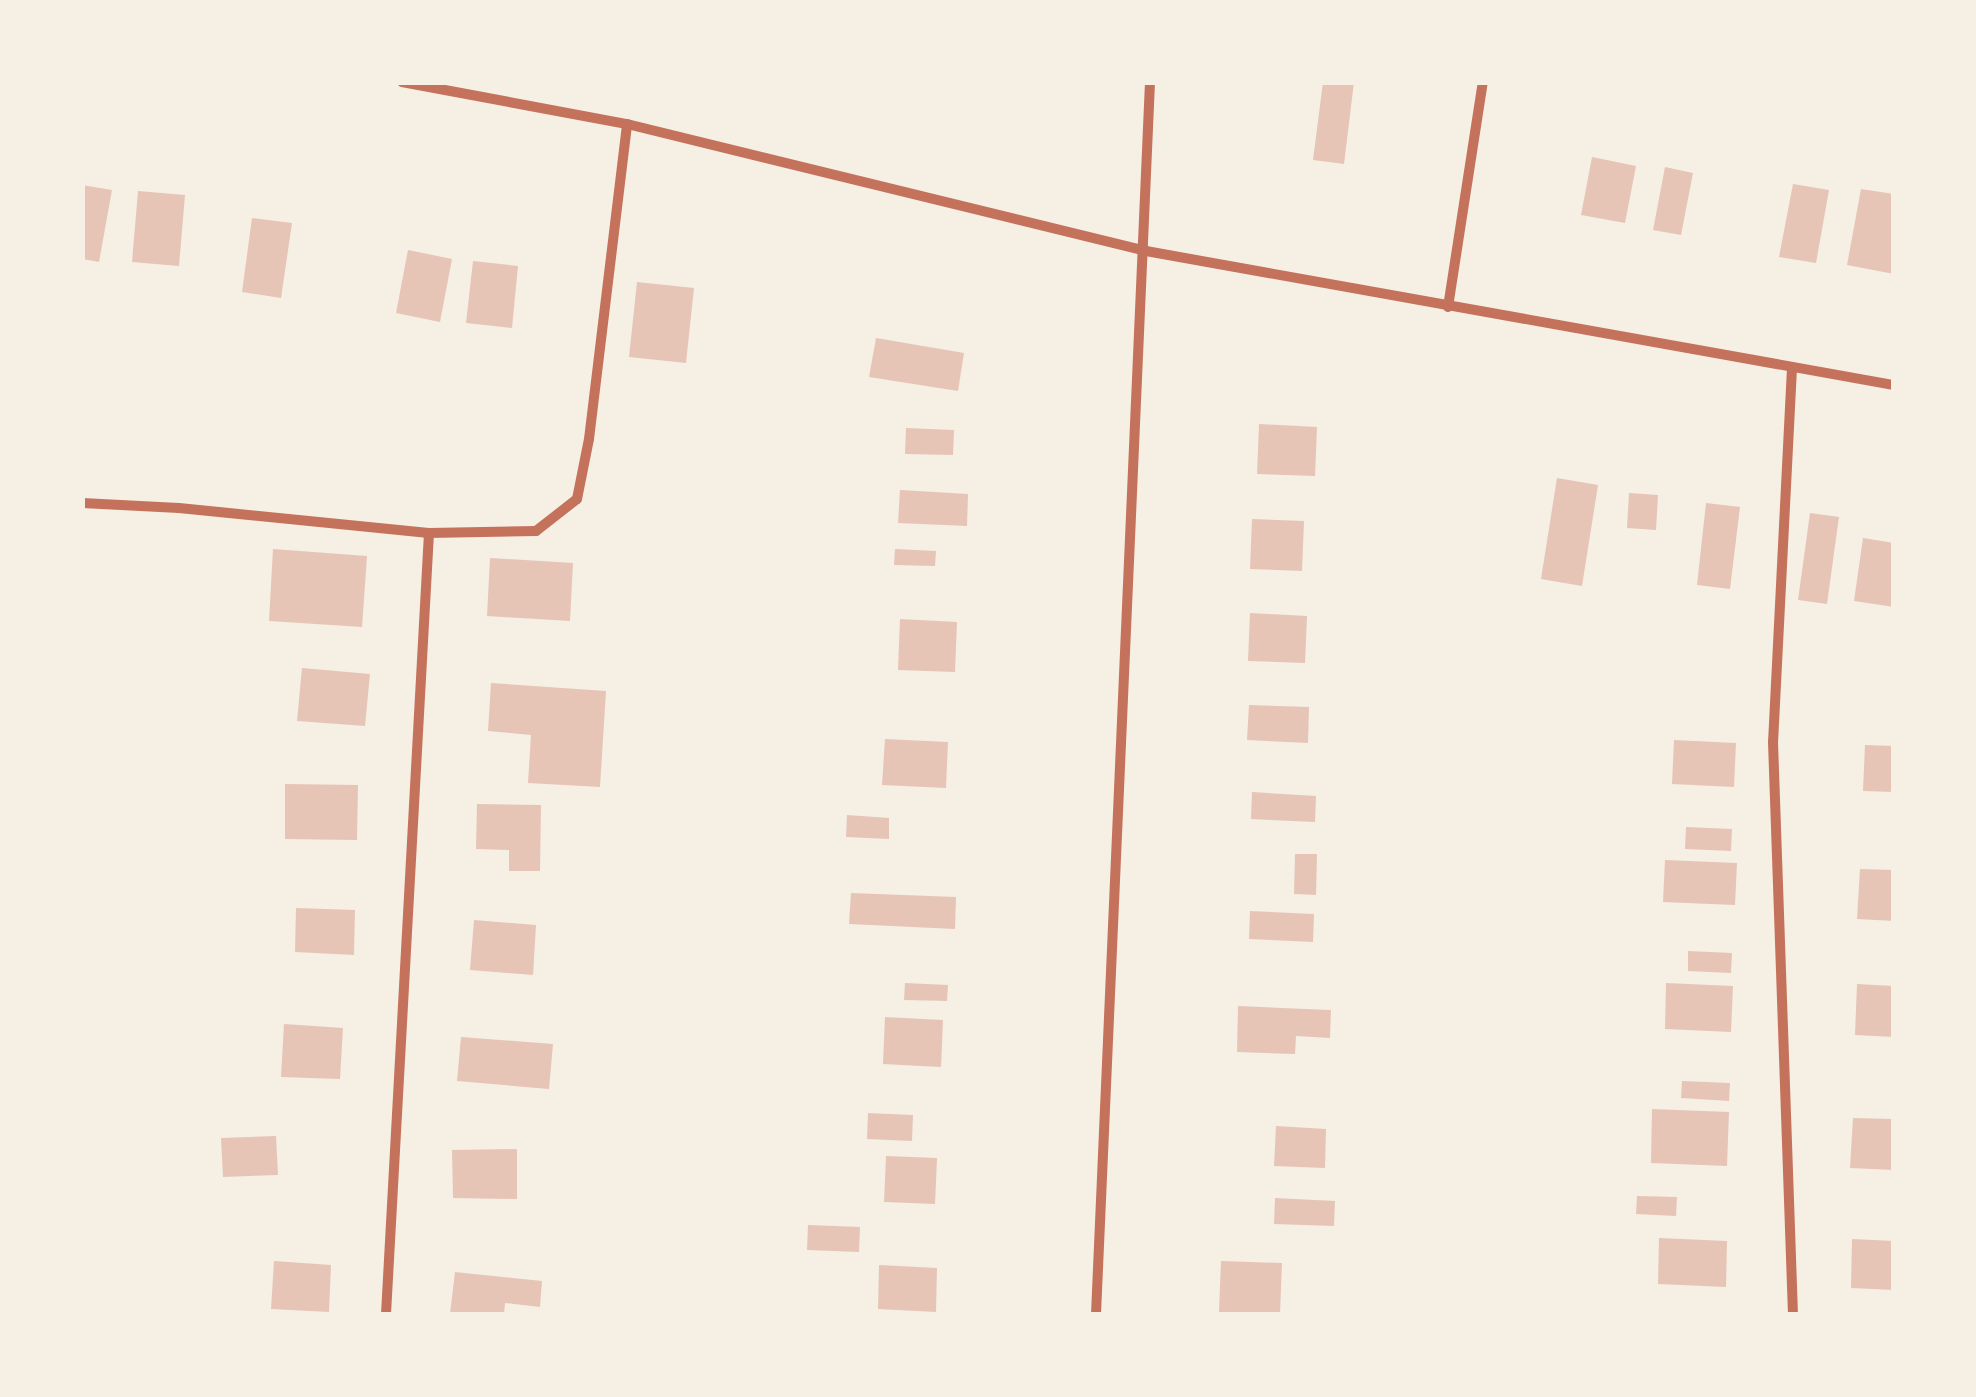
<!DOCTYPE html>
<html>
<head>
<meta charset="utf-8">
<style>
  body { margin:0 }
  #map { position:relative; width:1976px; height:1397px; overflow:hidden; background:#f6efe4; font-family:"Nunito Sans",sans-serif }
  div>[style] { position:absolute }
  .building>* { inset:0; background:#e6c5b7 }
  .minor>* { height:10px; margin:-5px; padding:0 5px; transform-origin:5px; border-radius:5px; background:#c5725c }
  span { translate:-50% -50%; white-space:nowrap; text-align:center; line-height:1.15; -webkit-text-stroke:8px #f6efe4; paint-order:stroke }
  .frame { position:absolute; inset:0; border:85px solid #f6efe4; pointer-events:none }
</style>
</head>
<body>
<div id="map">
  <div class="building">
    <i style="clip-path:polygon(1323px 82px,1354px 82px,1344px 164px,1313px 160px)"></i>
    <i style="clip-path:polygon(1592px 157px,1636px 166px,1625px 223px,1581px 215px)"></i>
    <i style="clip-path:polygon(1665px 167px,1693px 173px,1681px 235px,1653px 230px)"></i>
    <i style="clip-path:polygon(1793px 184px,1829px 190px,1816px 263px,1779px 257px)"></i>
    <i style="clip-path:polygon(82px 185px,112px 190px,99px 262px,82px 259px)"></i>
    <i style="clip-path:polygon(1861px 189px,1894px 194px,1894px 274px,1847px 265px)"></i>
    <i style="clip-path:polygon(138px 191px,185px 195px,179px 266px,132px 262px)"></i>
    <i style="clip-path:polygon(252px 218px,292px 223px,281px 298px,242px 292px)"></i>
    <i style="clip-path:polygon(408px 250px,452px 259px,440px 322px,396px 313px)"></i>
    <i style="clip-path:polygon(473px 261px,518px 266px,512px 328px,466px 323px)"></i>
    <i style="clip-path:polygon(637px 282px,694px 288px,686px 363px,629px 357px)"></i>
    <i style="clip-path:polygon(876px 338px,964px 353px,958px 391px,869px 377px)"></i>
    <i style="clip-path:polygon(1259px 424px,1317px 427px,1315px 476px,1257px 474px)"></i>
    <i style="clip-path:polygon(906px 428px,954px 430px,953px 455px,905px 454px)"></i>
    <i style="clip-path:polygon(1557px 478px,1598px 485px,1582px 586px,1541px 579px)"></i>
    <i style="clip-path:polygon(900px 490px,968px 494px,967px 526px,898px 523px)"></i>
    <i style="clip-path:polygon(1629px 493px,1658px 495px,1656px 530px,1627px 528px)"></i>
    <i style="clip-path:polygon(1706px 503px,1740px 507px,1730px 589px,1697px 585px)"></i>
    <i style="clip-path:polygon(1810px 513px,1839px 517px,1827px 604px,1798px 600px)"></i>
    <i style="clip-path:polygon(1252px 519px,1304px 521px,1302px 571px,1250px 569px)"></i>
    <i style="clip-path:polygon(1863px 538px,1894px 543px,1894px 607px,1854px 601px)"></i>
    <i style="clip-path:polygon(273px 549px,367px 556px,362px 627px,269px 621px)"></i>
    <i style="clip-path:polygon(895px 549px,936px 551px,935px 566px,894px 565px)"></i>
    <i style="clip-path:polygon(490px 558px,573px 563px,570px 621px,487px 616px)"></i>
    <i style="clip-path:polygon(1250px 613px,1307px 616px,1305px 663px,1248px 661px)"></i>
    <i style="clip-path:polygon(900px 619px,957px 622px,955px 672px,898px 670px)"></i>
    <i style="clip-path:polygon(302px 668px,370px 674px,365px 726px,297px 721px)"></i>
    <i style="clip-path:polygon(491px 683px,606px 691px,600px 787px,528px 783px,531px 735px,488px 731px)"></i>
    <i style="clip-path:polygon(1249px 705px,1309px 707px,1308px 743px,1247px 740px)"></i>
    <i style="clip-path:polygon(885px 739px,948px 742px,946px 788px,882px 785px)"></i>
    <i style="clip-path:polygon(1674px 740px,1736px 743px,1734px 787px,1672px 784px)"></i>
    <i style="clip-path:polygon(1865px 745px,1894px 746px,1894px 792px,1863px 791px)"></i>
    <i style="clip-path:polygon(285px 784px,358px 785px,357px 840px,285px 839px)"></i>
    <i style="clip-path:polygon(1252px 792px,1316px 796px,1315px 822px,1251px 819px)"></i>
    <i style="clip-path:polygon(477px 804px,541px 805px,540px 871px,509px 871px,509px 850px,476px 849px)"></i>
    <i style="clip-path:polygon(847px 815px,889px 818px,889px 839px,846px 837px)"></i>
    <i style="clip-path:polygon(1686px 827px,1732px 829px,1731px 851px,1685px 849px)"></i>
    <i style="clip-path:polygon(1295px 854px,1317px 854px,1316px 895px,1294px 894px)"></i>
    <i style="clip-path:polygon(1665px 860px,1737px 863px,1735px 905px,1663px 902px)"></i>
    <i style="clip-path:polygon(1860px 869px,1894px 870px,1894px 921px,1857px 919px)"></i>
    <i style="clip-path:polygon(851px 893px,956px 897px,955px 929px,849px 924px)"></i>
    <i style="clip-path:polygon(296px 908px,355px 910px,354px 955px,295px 952px)"></i>
    <i style="clip-path:polygon(1250px 911px,1314px 914px,1313px 942px,1249px 939px)"></i>
    <i style="clip-path:polygon(474px 920px,536px 925px,533px 975px,470px 970px)"></i>
    <i style="clip-path:polygon(1688px 951px,1732px 953px,1731px 973px,1688px 971px)"></i>
    <i style="clip-path:polygon(905px 983px,948px 985px,947px 1001px,904px 1000px)"></i>
    <i style="clip-path:polygon(1666px 983px,1733px 986px,1731px 1032px,1665px 1029px)"></i>
    <i style="clip-path:polygon(1857px 984px,1894px 986px,1894px 1037px,1855px 1035px)"></i>
    <i style="clip-path:polygon(1238px 1006px,1331px 1010px,1330px 1038px,1296px 1036px,1295px 1054px,1237px 1052px)"></i>
    <i style="clip-path:polygon(885px 1017px,943px 1020px,941px 1067px,883px 1064px)"></i>
    <i style="clip-path:polygon(284px 1024px,343px 1028px,340px 1079px,281px 1077px)"></i>
    <i style="clip-path:polygon(461px 1037px,553px 1044px,549px 1089px,457px 1081px)"></i>
    <i style="clip-path:polygon(1682px 1081px,1730px 1083px,1729px 1101px,1681px 1098px)"></i>
    <i style="clip-path:polygon(1652px 1109px,1729px 1112px,1727px 1166px,1651px 1163px)"></i>
    <i style="clip-path:polygon(868px 1113px,913px 1115px,912px 1141px,867px 1139px)"></i>
    <i style="clip-path:polygon(1853px 1118px,1894px 1119px,1894px 1170px,1850px 1168px)"></i>
    <i style="clip-path:polygon(1276px 1126px,1326px 1129px,1325px 1168px,1274px 1166px)"></i>
    <i style="clip-path:polygon(276px 1136px,278px 1175px,223px 1177px,221px 1138px)"></i>
    <i style="clip-path:polygon(517px 1149px,517px 1199px,453px 1198px,452px 1150px)"></i>
    <i style="clip-path:polygon(886px 1156px,937px 1158px,935px 1204px,884px 1202px)"></i>
    <i style="clip-path:polygon(1637px 1196px,1677px 1197px,1676px 1216px,1636px 1214px)"></i>
    <i style="clip-path:polygon(1275px 1198px,1335px 1201px,1334px 1226px,1274px 1224px)"></i>
    <i style="clip-path:polygon(808px 1225px,860px 1227px,859px 1252px,807px 1250px)"></i>
    <i style="clip-path:polygon(1659px 1238px,1727px 1241px,1726px 1287px,1658px 1284px)"></i>
    <i style="clip-path:polygon(1852px 1239px,1894px 1241px,1894px 1290px,1851px 1288px)"></i>
    <i style="clip-path:polygon(274px 1261px,331px 1265px,329px 1312px,271px 1309px)"></i>
    <i style="clip-path:polygon(1221px 1261px,1282px 1263px,1280px 1314px,1219px 1312px)"></i>
    <i style="clip-path:polygon(879px 1265px,937px 1268px,936px 1312px,878px 1309px)"></i>
    <i style="clip-path:polygon(455px 1272px,542px 1281px,540px 1307px,505px 1303px,504px 1314px,450px 1314px)"></i>
  </div>
  <div class="minor">
    <i style="left:402px;top:82px;width:229px;rotate:10.6deg"></i>
    <i style="left:627px;top:124px;width:534px;rotate:13.75deg"></i>
    <i style="left:1146px;top:251px;width:760px;rotate:10.16deg"></i>
    <i style="left:1448px;top:307px;width:228px;rotate:-81.2deg"></i>
    <i style="left:1792px;top:368px;width:374px;rotate:92.9deg"></i>
    <i style="left:1773px;top:742px;width:572px;rotate:88deg"></i>
    <i style="left:82px;top:503px;width:97px;rotate:3deg"></i>
    <i style="left:179px;top:508px;width:251px;rotate:5.7deg"></i>
    <i style="left:429px;top:533px;width:107px;rotate:-1.1deg"></i>
    <i style="left:536px;top:531px;width:52px;rotate:-38deg"></i>
    <i style="left:577px;top:499px;width:61px;rotate:-78.7deg"></i>
    <i style="left:589px;top:439px;width:317px;rotate:-83.1deg"></i>
    <i style="left:386px;top:1314px;width:782px;rotate:-86.85deg"></i>
    <i style="left:1096px;top:1314px;width:1233px;rotate:-87.49deg"></i>
  </div>
  <div class="frame"></div>
</div>
</body>
</html>
